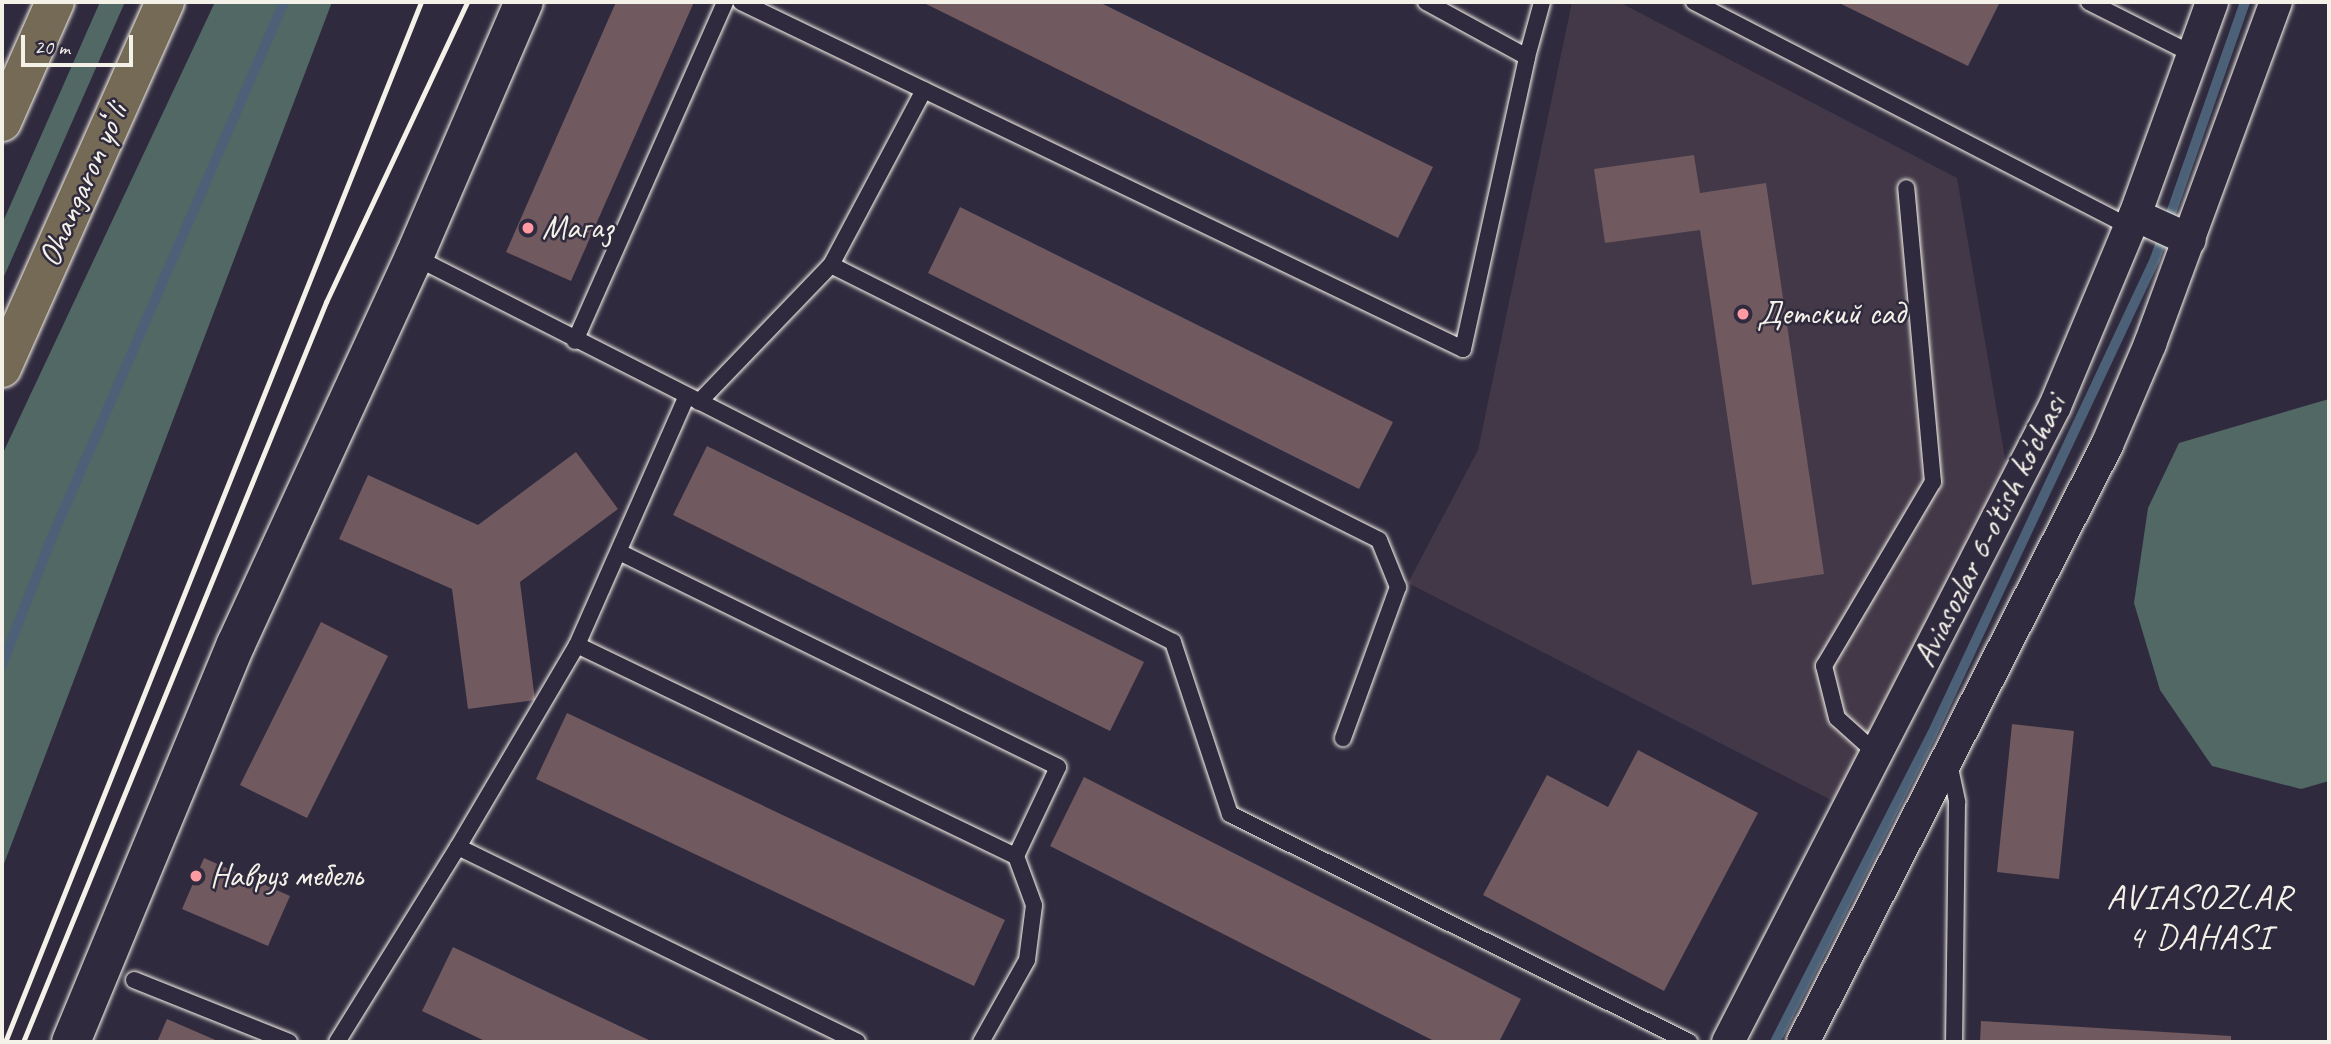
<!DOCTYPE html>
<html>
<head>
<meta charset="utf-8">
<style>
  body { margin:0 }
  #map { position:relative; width:2331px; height:1044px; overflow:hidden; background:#2f2a3d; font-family:Caveat,sans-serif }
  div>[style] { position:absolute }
  .built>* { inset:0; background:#423847 }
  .green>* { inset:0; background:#526864 }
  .stream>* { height:10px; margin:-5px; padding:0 5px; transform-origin:5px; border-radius:5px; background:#4c6177 }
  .building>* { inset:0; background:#70595f }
  .roads { filter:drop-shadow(0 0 2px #f4f1e8) drop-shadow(0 0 2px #f4f1e8) }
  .service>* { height:16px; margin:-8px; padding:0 8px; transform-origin:8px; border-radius:8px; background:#2f2a3d }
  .minor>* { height:32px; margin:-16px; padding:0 16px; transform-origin:16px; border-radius:16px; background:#2f2a3d }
  .tertiary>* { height:38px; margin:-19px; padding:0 19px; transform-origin:19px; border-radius:19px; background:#2f2a3d }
  .trunk>* { height:38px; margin:-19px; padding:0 19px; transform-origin:19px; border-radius:19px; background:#756a55 }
  .rail>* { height:5px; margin:-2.5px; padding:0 2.5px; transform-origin:2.5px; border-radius:2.5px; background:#f4f1e8 }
  .dots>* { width:19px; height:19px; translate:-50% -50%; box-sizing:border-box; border:4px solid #2f2a3d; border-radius:50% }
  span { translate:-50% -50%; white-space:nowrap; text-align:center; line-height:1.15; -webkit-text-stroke:5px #2f2a3d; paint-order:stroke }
  .street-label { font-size:33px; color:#f4f1e8 }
  .poi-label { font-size:33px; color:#f4f1e8 }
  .left { translate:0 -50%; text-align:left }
  .neighbourhood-label { font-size:35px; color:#f4f1e8; letter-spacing:2px }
  .frame { position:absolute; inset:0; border:4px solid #f4f1e8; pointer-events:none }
  .scale { position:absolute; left:21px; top:35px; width:112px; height:32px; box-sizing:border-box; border:4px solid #f4f1e8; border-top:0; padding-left:9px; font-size:21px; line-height:24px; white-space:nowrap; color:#f4f1e8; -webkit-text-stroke:5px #2f2a3d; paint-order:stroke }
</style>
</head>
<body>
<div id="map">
  <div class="built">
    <i style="clip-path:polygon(1572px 2px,1619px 2px,1957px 178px,2006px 464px,1833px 801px,1408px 583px,1478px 450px)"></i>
  </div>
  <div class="green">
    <i style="clip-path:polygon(100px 2px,125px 2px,2px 281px,2px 224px)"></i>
    <i style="clip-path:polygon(215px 2px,332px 2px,2px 869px,2px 455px)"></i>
    <i style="clip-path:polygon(2329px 399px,2329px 781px,2301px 789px,2212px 766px,2160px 690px,2134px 603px,2148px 508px,2179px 443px)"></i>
  </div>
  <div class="stream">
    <i style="left:2px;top:665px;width:137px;rotate:-68.7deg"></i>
    <i style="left:52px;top:537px;width:583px;rotate:-66.56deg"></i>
    <i style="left:1775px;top:1042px;width:346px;rotate:-63deg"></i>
    <i style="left:1932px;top:734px;width:525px;rotate:-64.85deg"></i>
    <i style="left:2155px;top:259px;width:272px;rotate:-70.7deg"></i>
  </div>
  <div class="building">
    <i style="clip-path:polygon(616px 2px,694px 2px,571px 281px,506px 252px)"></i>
    <i style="clip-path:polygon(922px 2px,1099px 2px,1433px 167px,1398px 238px)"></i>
    <i style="clip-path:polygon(1837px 2px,2000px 2px,1968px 66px)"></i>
    <i style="clip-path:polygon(1694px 155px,1700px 193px,1766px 183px,1824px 574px,1752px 585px,1700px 230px,1605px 243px,1594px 169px)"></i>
    <i style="clip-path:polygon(960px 207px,1393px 422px,1359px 489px,928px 273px)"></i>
    <i style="clip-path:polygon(707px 446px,1144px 662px,1110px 731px,673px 515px)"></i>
    <i style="clip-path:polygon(576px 452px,618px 509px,520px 582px,535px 700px,468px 709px,452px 589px,339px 539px,368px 475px,478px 525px)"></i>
    <i style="clip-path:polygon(321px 622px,388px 656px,307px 818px,240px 785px)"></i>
    <i style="clip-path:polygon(567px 713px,1005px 920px,974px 986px,536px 779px)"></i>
    <i style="clip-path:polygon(2012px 724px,2074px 731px,2059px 879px,1997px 872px)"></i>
    <i style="clip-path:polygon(1638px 750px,1758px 813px,1664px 991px,1483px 895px,1547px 775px,1608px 807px)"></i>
    <i style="clip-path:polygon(1084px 777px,1521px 999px,1499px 1042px,1436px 1042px,1050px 846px)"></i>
    <i style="clip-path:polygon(204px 858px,290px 896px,268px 946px,182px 909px)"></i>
    <i style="clip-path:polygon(453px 947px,653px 1042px,487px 1042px,422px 1011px)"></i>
    <i style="clip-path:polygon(167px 1019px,220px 1042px,157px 1042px)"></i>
    <i style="clip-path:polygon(1981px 1021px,2231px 1036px,2231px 1042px,1980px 1042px)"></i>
  </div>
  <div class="roads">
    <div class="service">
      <i style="left:741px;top:2px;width:801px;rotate:25.67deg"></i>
      <i style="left:1463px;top:349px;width:299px;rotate:-77.6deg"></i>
      <i style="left:1426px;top:2px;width:115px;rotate:28.6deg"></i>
      <i style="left:1527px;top:57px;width:57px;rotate:-74.7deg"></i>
      <i style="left:1694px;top:2px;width:490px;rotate:27.3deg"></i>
      <i style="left:2089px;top:2px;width:118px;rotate:26.8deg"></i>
      <i style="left:415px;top:257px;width:850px;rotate:26.93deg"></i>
      <i style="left:1173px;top:642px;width:181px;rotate:71.7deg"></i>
      <i style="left:1230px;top:814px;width:513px;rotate:26.42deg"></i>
      <i style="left:831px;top:265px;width:613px;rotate:26.65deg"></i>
      <i style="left:1379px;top:540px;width:51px;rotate:68deg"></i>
      <i style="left:1398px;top:587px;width:161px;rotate:110deg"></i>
      <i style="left:575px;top:341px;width:371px;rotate:-66.1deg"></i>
      <i style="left:699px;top:402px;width:190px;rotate:-46.1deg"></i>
      <i style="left:831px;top:265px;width:198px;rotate:-62deg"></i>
      <i style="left:577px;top:645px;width:487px;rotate:25.7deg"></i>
      <i style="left:1016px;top:856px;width:98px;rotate:-64.7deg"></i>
      <i style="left:1058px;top:767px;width:489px;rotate:-153.9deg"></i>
      <i style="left:1876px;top:753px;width:52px;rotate:-138.1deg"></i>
      <i style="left:1837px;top:718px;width:54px;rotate:-104deg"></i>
      <i style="left:1824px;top:666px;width:214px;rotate:-59.4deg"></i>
      <i style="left:1933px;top:482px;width:295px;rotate:-95.2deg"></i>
      <i style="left:1949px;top:763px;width:40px;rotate:78deg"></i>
      <i style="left:1957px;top:802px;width:240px;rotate:90.7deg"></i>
      <i style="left:458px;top:847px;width:234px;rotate:-59.5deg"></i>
      <i style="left:577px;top:645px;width:272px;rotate:-66.2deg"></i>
      <i style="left:134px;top:980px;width:167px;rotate:21.8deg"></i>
      <i style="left:337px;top:1042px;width:229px;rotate:-58.2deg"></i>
      <i style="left:458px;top:847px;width:444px;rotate:26deg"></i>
      <i style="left:981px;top:1042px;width:94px;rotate:-60.7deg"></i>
      <i style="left:1027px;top:960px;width:55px;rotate:-82.7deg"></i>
      <i style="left:1034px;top:905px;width:52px;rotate:-110.2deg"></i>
    </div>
    <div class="minor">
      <i style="left:2135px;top:215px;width:60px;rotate:24.4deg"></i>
      <i style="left:1728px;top:1042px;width:715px;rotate:-62.79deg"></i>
      <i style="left:2055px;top:406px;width:207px;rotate:-67.3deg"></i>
      <i style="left:2135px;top:215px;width:226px;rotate:-70.1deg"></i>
      <i style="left:1803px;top:1042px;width:670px;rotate:-63.01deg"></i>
      <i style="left:2107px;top:445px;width:110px;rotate:-66.9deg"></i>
      <i style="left:2150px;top:344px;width:364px;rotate:-69.8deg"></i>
    </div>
    <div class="tertiary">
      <i style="left:71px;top:1042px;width:431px;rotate:-67.5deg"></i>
      <i style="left:236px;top:644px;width:426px;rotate:-65.3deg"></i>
      <i style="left:414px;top:257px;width:278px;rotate:-66.7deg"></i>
    </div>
    <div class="trunk">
      <i style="left:2px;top:122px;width:131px;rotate:-66.2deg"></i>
      <i style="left:2px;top:368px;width:401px;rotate:-66deg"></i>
    </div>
  </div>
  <div class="rail">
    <i style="left:5px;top:1042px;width:1120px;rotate:-68.2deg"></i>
    <i style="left:23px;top:1042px;width:800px;rotate:-67.73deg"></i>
    <i style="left:326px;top:302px;width:331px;rotate:-64.8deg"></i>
  </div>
  <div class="dots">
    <i style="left:528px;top:228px;background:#ff9aa2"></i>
    <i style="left:1743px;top:314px;background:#ff9aa2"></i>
    <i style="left:196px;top:876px;background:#ff9aa2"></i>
  </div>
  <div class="street-label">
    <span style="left:83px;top:185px;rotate:-66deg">Ohangaron yoʻli</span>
    <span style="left:1990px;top:531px;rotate:-63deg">Aviasozlar 6-o'tish ko'chasi</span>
  </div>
  <div class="poi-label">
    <span class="left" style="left:542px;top:228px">Магаз</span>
    <span class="left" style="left:1757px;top:314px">Детский сад</span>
    <span class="left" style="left:210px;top:876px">Навруз мебель</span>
  </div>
  <div class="neighbourhood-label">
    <span style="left:2200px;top:917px">AVIASOZLAR<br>4 DAHASI</span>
  </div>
  <div class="frame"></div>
  <div class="scale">20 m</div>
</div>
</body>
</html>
